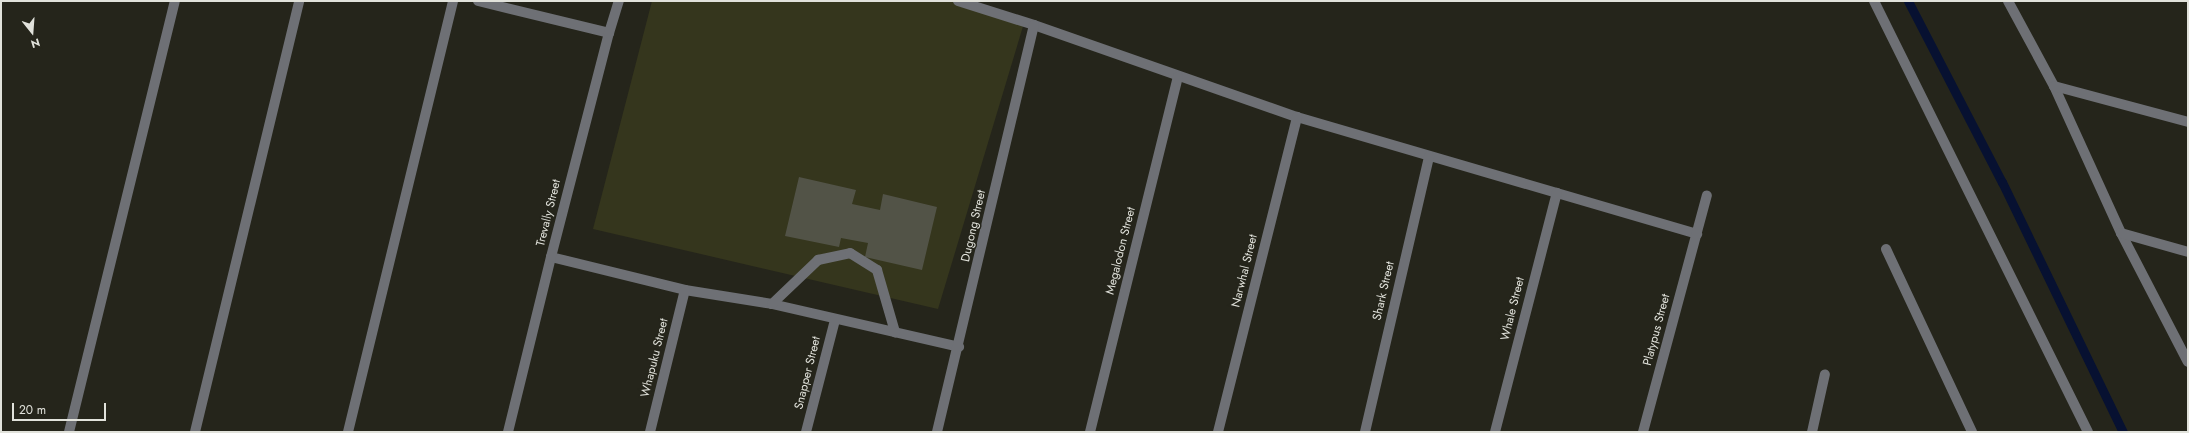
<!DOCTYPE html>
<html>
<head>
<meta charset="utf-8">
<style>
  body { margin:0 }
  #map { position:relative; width:2189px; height:433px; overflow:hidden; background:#25251b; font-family:Jost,sans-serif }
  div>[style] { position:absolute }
  .green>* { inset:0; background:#35361d }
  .stream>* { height:9px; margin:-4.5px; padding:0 4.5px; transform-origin:4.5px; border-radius:4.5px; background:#071131 }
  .building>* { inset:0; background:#525347 }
  .minor>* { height:10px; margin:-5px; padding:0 5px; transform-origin:5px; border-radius:5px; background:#6e7075 }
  span { translate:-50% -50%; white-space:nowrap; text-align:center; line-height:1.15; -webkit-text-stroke:3px #25251b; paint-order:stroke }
  .street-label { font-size:12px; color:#e1e2db }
  .frame { position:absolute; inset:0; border:2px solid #e1e2db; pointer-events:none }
  .north { position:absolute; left:12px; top:12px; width:40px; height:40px; -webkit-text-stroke:3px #25251b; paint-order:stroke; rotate:163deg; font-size:11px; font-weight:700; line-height:16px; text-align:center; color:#e1e2db }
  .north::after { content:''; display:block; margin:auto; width:14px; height:18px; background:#e1e2db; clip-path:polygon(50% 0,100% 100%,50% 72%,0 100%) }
  .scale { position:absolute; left:12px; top:403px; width:94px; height:18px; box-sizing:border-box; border:2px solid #e1e2db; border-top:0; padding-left:5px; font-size:12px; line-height:14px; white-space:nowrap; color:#e1e2db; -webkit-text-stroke:3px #25251b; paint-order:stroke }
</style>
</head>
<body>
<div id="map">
  <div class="green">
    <i style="clip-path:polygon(652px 1px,955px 1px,1024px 23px,938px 309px,593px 229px)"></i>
  </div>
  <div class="stream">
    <i style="left:1908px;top:1px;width:204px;rotate:62.6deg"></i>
    <i style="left:2002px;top:182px;width:278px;rotate:64.2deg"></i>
  </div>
  <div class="building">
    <i style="clip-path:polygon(799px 177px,856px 190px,852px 204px,880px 210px,883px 194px,937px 207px,922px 270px,865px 257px,868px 243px,841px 238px,839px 247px,785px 236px)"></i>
  </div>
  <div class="minor">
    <i style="left:478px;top:1px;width:135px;rotate:13.7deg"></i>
    <i style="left:958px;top:1px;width:80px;rotate:17.5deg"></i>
    <i style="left:1034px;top:25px;width:279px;rotate:19.3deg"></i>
    <i style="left:1297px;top:117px;width:417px;rotate:16.3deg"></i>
    <i style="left:1874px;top:1px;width:481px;rotate:63.6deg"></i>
    <i style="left:2008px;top:1px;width:97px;rotate:61.6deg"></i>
    <i style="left:2054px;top:86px;width:162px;rotate:65.5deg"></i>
    <i style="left:2121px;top:233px;width:145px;rotate:62.6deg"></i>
    <i style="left:2054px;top:86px;width:139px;rotate:15deg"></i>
    <i style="left:2121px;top:233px;width:70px;rotate:15.8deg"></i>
    <i style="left:1886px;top:249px;width:202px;rotate:64.8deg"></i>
    <i style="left:551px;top:257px;width:138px;rotate:13.8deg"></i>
    <i style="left:685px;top:290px;width:88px;rotate:9.1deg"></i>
    <i style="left:772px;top:304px;width:192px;rotate:12.9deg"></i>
    <i style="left:772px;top:304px;width:64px;rotate:-43.7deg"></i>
    <i style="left:818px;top:260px;width:33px;rotate:-12deg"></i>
    <i style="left:850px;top:253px;width:32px;rotate:32deg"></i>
    <i style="left:877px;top:270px;width:65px;rotate:73.8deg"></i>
    <i style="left:69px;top:432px;width:444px;rotate:-76.2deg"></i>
    <i style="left:195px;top:432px;width:443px;rotate:-76.4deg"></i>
    <i style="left:348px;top:432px;width:444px;rotate:-76.3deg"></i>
    <i style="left:508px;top:432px;width:180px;rotate:-76.2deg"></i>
    <i style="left:551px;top:257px;width:231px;rotate:-75.5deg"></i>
    <i style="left:609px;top:33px;width:34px;rotate:-73deg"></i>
    <i style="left:650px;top:432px;width:146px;rotate:-76.2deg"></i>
    <i style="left:806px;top:432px;width:116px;rotate:-75.5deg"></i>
    <i style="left:937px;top:432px;width:418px;rotate:-76.6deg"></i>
    <i style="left:1090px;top:432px;width:366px;rotate:-76.1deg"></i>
    <i style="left:1218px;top:432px;width:325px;rotate:-75.9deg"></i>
    <i style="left:1365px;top:432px;width:283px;rotate:-76.9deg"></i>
    <i style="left:1495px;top:432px;width:247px;rotate:-75.5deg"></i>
    <i style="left:1643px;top:432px;width:245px;rotate:-74.9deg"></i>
    <i style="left:1812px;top:432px;width:59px;rotate:-77.4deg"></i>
  </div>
  <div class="street-label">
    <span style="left:549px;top:213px;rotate:-76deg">Trevally Street</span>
    <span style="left:974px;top:226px;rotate:-77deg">Dugong Street</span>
    <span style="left:1121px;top:251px;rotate:-76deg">Megalodon Street</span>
    <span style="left:1245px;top:271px;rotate:-76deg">Narwhal Street</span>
    <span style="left:1384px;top:291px;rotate:-77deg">Shark Street</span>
    <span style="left:1513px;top:309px;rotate:-76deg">Whale Street</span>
    <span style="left:1657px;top:330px;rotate:-75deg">Platypus Street</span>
    <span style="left:655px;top:358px;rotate:-76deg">Whapuku Street</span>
    <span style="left:808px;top:373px;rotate:-76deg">Snapper Street</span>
  </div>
  <div class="frame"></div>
  <div class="north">N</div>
  <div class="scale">20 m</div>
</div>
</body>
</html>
